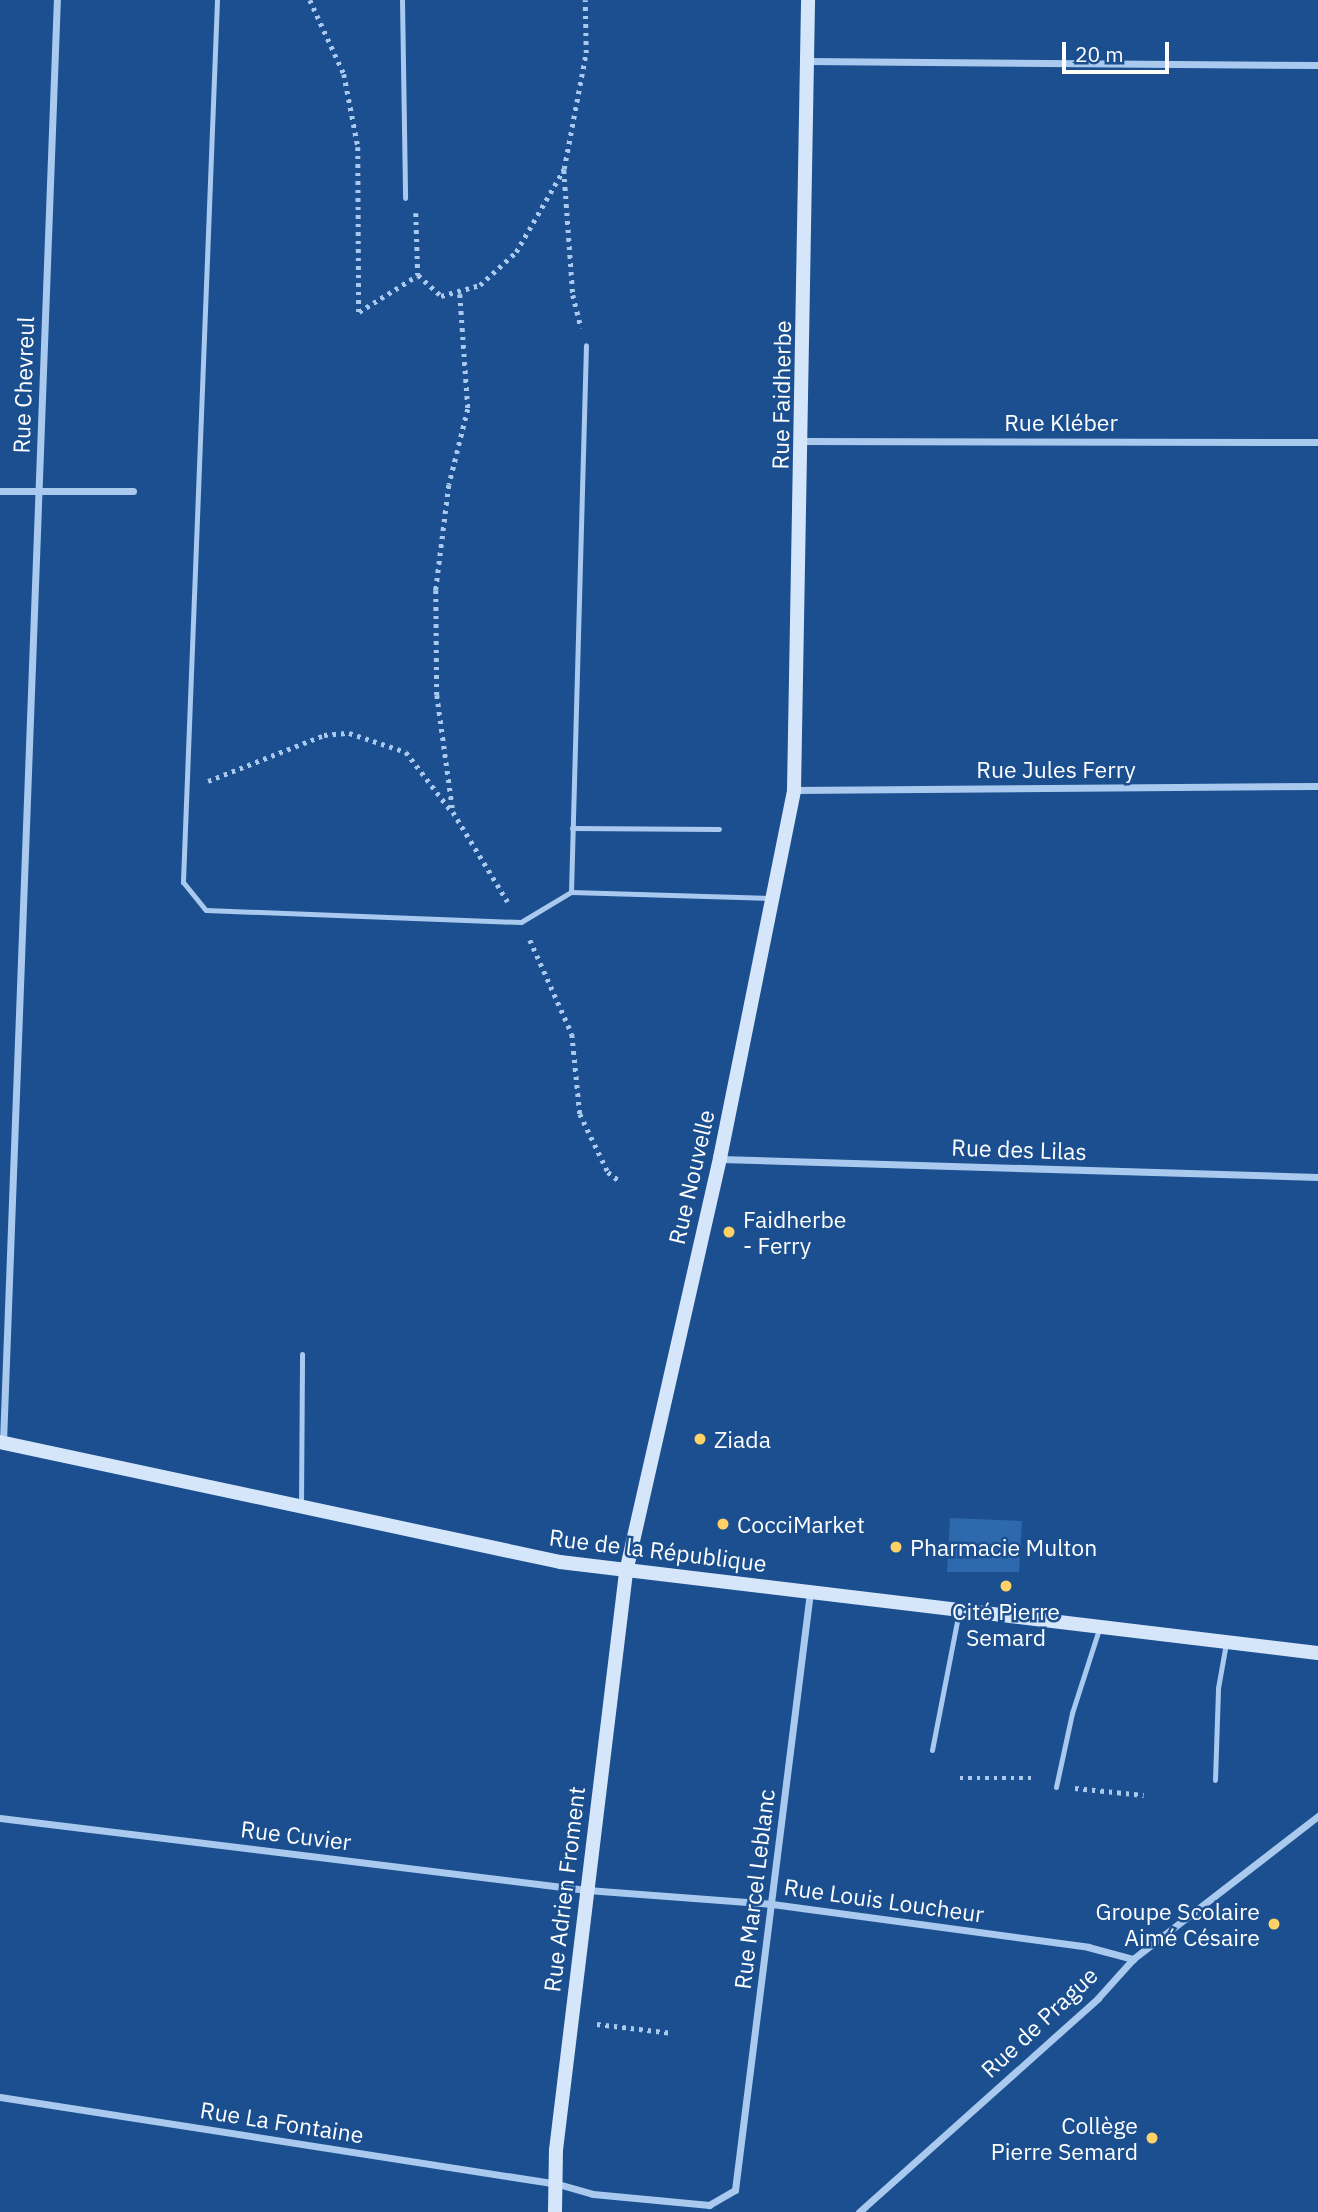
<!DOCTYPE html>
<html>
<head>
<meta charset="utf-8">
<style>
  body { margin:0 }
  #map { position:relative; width:1318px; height:2212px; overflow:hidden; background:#1b4f8f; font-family:"IBM Plex Sans",sans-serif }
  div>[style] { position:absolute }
  .green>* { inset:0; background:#2e69ad }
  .path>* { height:4.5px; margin-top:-2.25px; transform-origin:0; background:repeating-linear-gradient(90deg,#a9c9ee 0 3.5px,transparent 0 8.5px) }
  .lane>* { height:5px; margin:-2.5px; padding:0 2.5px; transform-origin:2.5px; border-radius:2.5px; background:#a9c9ee }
  .street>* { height:7px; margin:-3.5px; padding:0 3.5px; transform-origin:3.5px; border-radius:3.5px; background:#a9c9ee }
  .secondary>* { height:14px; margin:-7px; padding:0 7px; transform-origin:7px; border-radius:7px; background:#d6e6fa }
  .dots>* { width:19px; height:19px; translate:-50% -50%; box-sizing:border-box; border:4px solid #1b4f8f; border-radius:50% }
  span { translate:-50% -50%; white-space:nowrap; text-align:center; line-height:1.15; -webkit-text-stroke:5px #1b4f8f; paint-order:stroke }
  .street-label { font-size:23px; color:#fff }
  .poi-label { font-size:23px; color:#fff }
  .left { translate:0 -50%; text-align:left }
  .right { translate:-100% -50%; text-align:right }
  .scale { position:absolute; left:1062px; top:42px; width:107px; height:32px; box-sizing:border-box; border:4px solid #fff; border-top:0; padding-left:9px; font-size:21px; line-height:24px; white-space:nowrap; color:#fff; -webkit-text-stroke:5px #1b4f8f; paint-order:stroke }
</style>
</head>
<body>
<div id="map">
  <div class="green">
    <i style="clip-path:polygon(950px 1518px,1022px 1521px,1019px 1572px,947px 1572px)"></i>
  </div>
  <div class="path">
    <i style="left:310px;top:0;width:81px;rotate:65.3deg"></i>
    <i style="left:344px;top:74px;width:74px;rotate:79.1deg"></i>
    <i style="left:358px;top:147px;width:165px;rotate:89.7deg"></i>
    <i style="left:359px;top:312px;width:70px;rotate:-32.1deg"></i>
    <i style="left:564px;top:170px;width:125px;rotate:85.9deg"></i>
    <i style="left:573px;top:295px;width:34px;rotate:76deg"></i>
    <i style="left:416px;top:213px;width:62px;rotate:88.2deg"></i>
    <i style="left:418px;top:275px;width:31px;rotate:42deg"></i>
    <i style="left:441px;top:296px;width:41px;rotate:-15.8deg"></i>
    <i style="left:480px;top:285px;width:49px;rotate:-42.5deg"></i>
    <i style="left:516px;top:252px;width:96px;rotate:-60deg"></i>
    <i style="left:564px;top:169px;width:118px;rotate:-79.3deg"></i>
    <i style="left:586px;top:53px;width:53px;rotate:-91.1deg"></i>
    <i style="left:460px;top:294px;width:115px;rotate:86deg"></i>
    <i style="left:468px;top:409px;width:78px;rotate:104deg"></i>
    <i style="left:449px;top:485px;width:106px;rotate:97.1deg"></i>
    <i style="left:436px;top:590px;width:105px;rotate:89.5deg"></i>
    <i style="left:437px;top:695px;width:118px;rotate:82.2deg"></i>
    <i style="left:453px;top:812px;width:105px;rotate:58.6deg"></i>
    <i style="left:208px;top:781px;width:125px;rotate:-21.6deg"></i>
    <i style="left:324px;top:735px;width:25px;rotate:-5deg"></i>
    <i style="left:349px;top:733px;width:60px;rotate:18.4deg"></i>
    <i style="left:406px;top:752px;width:76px;rotate:52.5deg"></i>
    <i style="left:530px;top:940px;width:103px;rotate:65.9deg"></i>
    <i style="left:572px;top:1034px;width:80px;rotate:84.3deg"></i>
    <i style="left:580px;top:1114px;width:64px;rotate:64.2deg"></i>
    <i style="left:608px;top:1172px;width:16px;rotate:38deg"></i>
    <i style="left:960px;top:1778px;width:76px"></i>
    <i style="left:1075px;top:1788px;width:69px;rotate:5.8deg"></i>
    <i style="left:597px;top:2024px;width:76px;rotate:6.8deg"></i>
  </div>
  <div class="lane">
    <i style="left:217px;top:0;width:883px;rotate:92.21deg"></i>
    <i style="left:183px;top:882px;width:36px;rotate:51deg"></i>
    <i style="left:206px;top:910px;width:315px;rotate:2.2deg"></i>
    <i style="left:521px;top:922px;width:58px;rotate:-31deg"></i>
    <i style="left:571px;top:892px;width:199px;rotate:1.7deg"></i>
    <i style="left:402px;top:0;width:198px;rotate:89.1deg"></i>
    <i style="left:572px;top:828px;width:147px;rotate:0.4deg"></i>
    <i style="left:571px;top:892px;width:547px;rotate:-88.43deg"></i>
    <i style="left:301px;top:1505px;width:151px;rotate:-89.6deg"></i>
    <i style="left:932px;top:1750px;width:142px;rotate:-79deg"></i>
    <i style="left:1215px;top:1780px;width:92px;rotate:-88.1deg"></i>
    <i style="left:1218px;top:1688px;width:46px;rotate:-79.9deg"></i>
    <i style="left:1056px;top:1787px;width:76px;rotate:-77.8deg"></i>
    <i style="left:1072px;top:1713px;width:88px;rotate:-72.2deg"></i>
  </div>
  <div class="street">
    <i style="left:807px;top:61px;width:511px;rotate:0.45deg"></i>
    <i style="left:803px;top:441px;width:515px;rotate:0.11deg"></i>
    <i style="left:0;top:491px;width:133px"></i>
    <i style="left:794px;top:790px;width:524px;rotate:-0.44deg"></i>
    <i style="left:720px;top:1159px;width:598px;rotate:1.72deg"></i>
    <i style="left:3px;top:1442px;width:1443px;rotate:-87.86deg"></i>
    <i style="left:0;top:1818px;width:591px;rotate:6.99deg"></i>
    <i style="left:587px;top:1890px;width:186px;rotate:4.3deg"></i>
    <i style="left:772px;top:1904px;width:319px;rotate:7.7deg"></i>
    <i style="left:1088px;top:1947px;width:47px;rotate:14.9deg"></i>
    <i style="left:0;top:2097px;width:565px;rotate:8.86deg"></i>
    <i style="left:558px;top:2184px;width:36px;rotate:16deg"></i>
    <i style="left:593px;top:2194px;width:117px;rotate:5.4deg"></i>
    <i style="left:709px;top:2205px;width:30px;rotate:-30deg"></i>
    <i style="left:735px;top:2190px;width:603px;rotate:-82.85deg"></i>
    <i style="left:859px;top:2212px;width:321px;rotate:-41.8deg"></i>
    <i style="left:1098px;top:1998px;width:52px;rotate:-48.1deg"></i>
    <i style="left:1133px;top:1959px;width:234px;rotate:-37.7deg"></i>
  </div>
  <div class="secondary">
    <i style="left:0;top:1442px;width:573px;rotate:12.09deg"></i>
    <i style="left:560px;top:1562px;width:763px;rotate:6.85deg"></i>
    <i style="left:555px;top:2212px;width:62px;rotate:-89.1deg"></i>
    <i style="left:556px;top:2150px;width:582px;rotate:-83.09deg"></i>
    <i style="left:626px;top:1572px;width:425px;rotate:-77.2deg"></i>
    <i style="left:720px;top:1158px;width:375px;rotate:-78.6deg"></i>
    <i style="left:794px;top:790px;width:790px;rotate:-88.98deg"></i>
  </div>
  <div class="dots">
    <i style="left:729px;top:1232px;background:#ffd166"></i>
    <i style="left:700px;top:1439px;background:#ffd166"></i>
    <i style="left:723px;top:1524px;background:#ffd166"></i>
    <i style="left:896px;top:1547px;background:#ffd166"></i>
    <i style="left:1006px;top:1586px;background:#ffd166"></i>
    <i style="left:1274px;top:1924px;background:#ffd166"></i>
    <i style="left:1152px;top:2138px;background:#ffd166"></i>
  </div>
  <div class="street-label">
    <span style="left:23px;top:385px;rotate:-88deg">Rue Chevreul</span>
    <span style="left:781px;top:395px;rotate:-89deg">Rue Faidherbe</span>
    <span style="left:1061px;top:422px">Rue Kléber</span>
    <span style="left:1056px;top:769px">Rue Jules Ferry</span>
    <span style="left:1019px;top:1149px;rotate:2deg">Rue des Lilas</span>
    <span style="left:691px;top:1177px;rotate:-77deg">Rue Nouvelle</span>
    <span style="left:658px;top:1550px;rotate:7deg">Rue de la République</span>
    <span style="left:296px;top:1835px;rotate:7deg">Rue Cuvier</span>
    <span style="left:564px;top:1889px;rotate:-83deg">Rue Adrien Froment</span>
    <span style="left:754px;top:1889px;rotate:-83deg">Rue Marcel Leblanc</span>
    <span style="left:884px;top:1900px;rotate:8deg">Rue Louis Loucheur</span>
    <span style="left:1039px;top:2022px;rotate:-43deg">Rue de Prague</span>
    <span style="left:282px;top:2122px;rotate:9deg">Rue La Fontaine</span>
  </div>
  <div class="poi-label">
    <span class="left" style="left:743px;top:1232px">Faidherbe<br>- Ferry</span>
    <span class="left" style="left:714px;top:1439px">Ziada</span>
    <span class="left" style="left:737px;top:1524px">CocciMarket</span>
    <span class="left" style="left:910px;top:1547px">Pharmacie Multon</span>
    <span style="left:1006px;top:1624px">Cité Pierre<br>Semard</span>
    <span class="right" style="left:1260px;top:1924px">Groupe Scolaire<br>Aimé Césaire</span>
    <span class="right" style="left:1138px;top:2138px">Collège<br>Pierre Semard</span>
  </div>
  <div class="scale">20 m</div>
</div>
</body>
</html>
